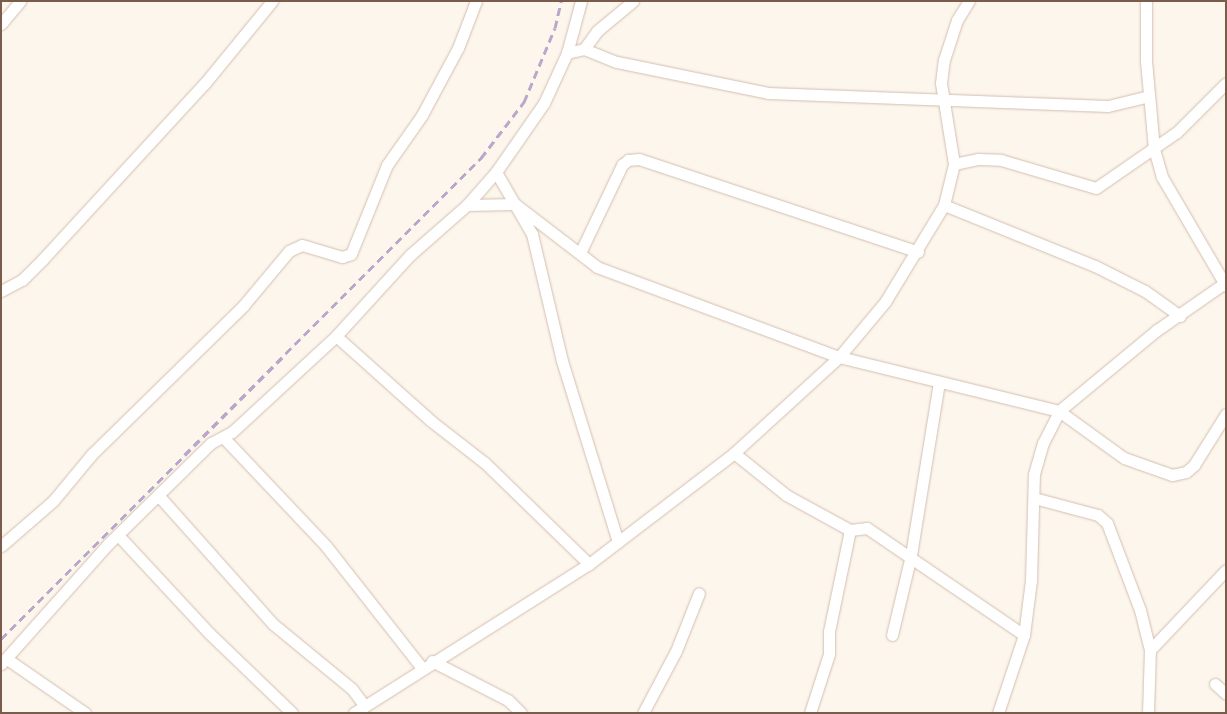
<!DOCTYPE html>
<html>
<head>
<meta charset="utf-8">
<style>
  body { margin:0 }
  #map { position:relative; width:1227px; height:714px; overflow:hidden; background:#fdf6ec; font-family:"Asap Condensed",sans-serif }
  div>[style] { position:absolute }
  .roads { filter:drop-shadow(0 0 1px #d1beb0) drop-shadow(0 0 1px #d1beb0) }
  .minor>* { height:11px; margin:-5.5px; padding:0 5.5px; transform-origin:5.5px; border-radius:5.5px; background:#fff }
  .rail>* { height:3px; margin-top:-1.5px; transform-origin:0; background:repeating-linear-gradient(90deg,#b9a8c9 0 8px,transparent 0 13px) }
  span { translate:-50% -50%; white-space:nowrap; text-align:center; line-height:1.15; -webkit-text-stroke:4.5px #fffaf3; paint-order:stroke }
  .frame { position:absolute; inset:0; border:2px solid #7a5c4d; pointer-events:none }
</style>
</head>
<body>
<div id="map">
  <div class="roads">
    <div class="minor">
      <i style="left:1146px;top:1px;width:60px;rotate:90deg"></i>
      <i style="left:1146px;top:61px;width:88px;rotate:84.8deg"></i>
      <i style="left:1154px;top:149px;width:29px;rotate:74deg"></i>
      <i style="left:1162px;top:177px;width:126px;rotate:59.6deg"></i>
      <i style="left:1px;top:24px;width:30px;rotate:-50deg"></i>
      <i style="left:584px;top:49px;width:22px;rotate:-54deg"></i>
      <i style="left:597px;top:31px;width:47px;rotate:-39.8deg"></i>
      <i style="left:567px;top:53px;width:17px;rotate:-13deg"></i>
      <i style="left:584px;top:49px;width:35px;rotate:22deg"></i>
      <i style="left:617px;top:62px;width:154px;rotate:11.6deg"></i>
      <i style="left:768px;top:93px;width:340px;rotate:2.2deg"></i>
      <i style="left:1108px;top:106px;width:42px;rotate:-13.7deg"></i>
      <i style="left:954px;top:164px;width:25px;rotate:-12deg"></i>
      <i style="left:978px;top:159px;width:23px;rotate:2deg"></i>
      <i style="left:1001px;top:160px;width:99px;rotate:16.4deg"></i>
      <i style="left:1096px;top:188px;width:98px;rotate:-34.7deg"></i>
      <i style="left:1177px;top:132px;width:69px;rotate:-45deg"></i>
      <i style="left:496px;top:172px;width:72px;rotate:59.9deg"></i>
      <i style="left:532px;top:234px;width:130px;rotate:76.7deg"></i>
      <i style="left:562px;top:361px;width:189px;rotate:72.8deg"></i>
      <i style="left:467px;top:205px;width:48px;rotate:-1.2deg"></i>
      <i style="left:515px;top:204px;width:103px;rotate:37.5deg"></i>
      <i style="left:597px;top:267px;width:258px;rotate:20.4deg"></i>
      <i style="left:839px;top:357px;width:227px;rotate:13.8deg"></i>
      <i style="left:1059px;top:411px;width:80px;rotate:35.9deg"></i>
      <i style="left:1124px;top:458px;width:51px;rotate:19.5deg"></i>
      <i style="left:1172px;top:475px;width:14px;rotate:-12deg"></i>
      <i style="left:1186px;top:472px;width:11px;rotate:-41deg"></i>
      <i style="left:1194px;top:465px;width:60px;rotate:-57.9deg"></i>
      <i style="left:944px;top:205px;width:163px;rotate:22deg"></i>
      <i style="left:1095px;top:266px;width:56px;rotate:26.6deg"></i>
      <i style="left:1145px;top:291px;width:43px;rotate:35.5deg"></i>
      <i style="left:580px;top:253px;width:98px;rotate:-64.5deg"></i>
      <i style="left:622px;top:165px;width:8px;rotate:-40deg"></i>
      <i style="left:628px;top:160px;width:11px;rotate:-5deg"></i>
      <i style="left:639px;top:159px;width:294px;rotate:18.4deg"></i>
      <i style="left:1px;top:291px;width:24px;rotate:-28deg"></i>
      <i style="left:22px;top:280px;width:30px;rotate:-45deg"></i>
      <i style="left:43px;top:259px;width:239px;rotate:-47.4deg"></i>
      <i style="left:205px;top:83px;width:106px;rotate:-50.7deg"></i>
      <i style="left:336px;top:336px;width:127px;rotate:41.8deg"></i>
      <i style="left:431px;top:421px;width:68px;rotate:37.9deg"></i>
      <i style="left:485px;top:463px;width:145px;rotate:44.2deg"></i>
      <i style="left:223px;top:437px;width:150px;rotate:46.6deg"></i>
      <i style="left:326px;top:546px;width:155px;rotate:51.8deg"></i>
      <i style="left:734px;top:453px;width:67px;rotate:38.9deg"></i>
      <i style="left:786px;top:495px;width:73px;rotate:28.7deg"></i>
      <i style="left:850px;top:530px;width:103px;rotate:101.7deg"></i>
      <i style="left:829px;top:631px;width:23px;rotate:90deg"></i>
      <i style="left:829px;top:654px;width:62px;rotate:107.9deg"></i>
      <i style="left:158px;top:495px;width:173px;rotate:48.3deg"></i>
      <i style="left:273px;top:624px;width:102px;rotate:39.4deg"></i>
      <i style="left:352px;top:689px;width:20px;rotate:53deg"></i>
      <i style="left:1034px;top:498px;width:66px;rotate:14.9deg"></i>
      <i style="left:1098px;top:515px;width:12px;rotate:42deg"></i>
      <i style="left:1107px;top:523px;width:93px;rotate:69.2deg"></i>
      <i style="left:1140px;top:610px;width:41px;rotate:76deg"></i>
      <i style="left:850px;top:530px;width:17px;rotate:-7deg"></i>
      <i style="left:867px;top:528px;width:190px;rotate:34.3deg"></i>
      <i style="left:118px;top:535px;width:135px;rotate:47.1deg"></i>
      <i style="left:210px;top:634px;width:114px;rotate:43.9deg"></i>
      <i style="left:1px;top:546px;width:69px;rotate:-40.9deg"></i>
      <i style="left:53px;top:501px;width:61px;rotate:-50.3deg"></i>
      <i style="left:92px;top:454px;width:211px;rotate:-44.4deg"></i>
      <i style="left:243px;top:306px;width:72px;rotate:-50.1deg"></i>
      <i style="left:289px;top:251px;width:14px;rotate:-25deg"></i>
      <i style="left:302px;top:245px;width:42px;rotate:16.7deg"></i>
      <i style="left:342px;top:257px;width:9px;rotate:-18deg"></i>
      <i style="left:351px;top:254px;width:96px;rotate:-68deg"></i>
      <i style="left:387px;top:165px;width:61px;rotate:-55deg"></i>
      <i style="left:422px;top:115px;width:76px;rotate:-61.8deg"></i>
      <i style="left:458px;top:48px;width:50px;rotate:-69deg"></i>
      <i style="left:892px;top:635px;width:82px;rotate:-76.6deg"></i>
      <i style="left:911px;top:555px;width:175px;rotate:-80.8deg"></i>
      <i style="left:7px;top:659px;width:95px;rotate:34.7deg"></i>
      <i style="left:432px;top:661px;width:85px;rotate:27.2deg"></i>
      <i style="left:508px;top:700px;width:18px;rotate:45deg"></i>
      <i style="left:1px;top:664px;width:161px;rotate:-48.3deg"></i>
      <i style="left:108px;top:544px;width:70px;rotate:-44.4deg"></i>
      <i style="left:158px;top:495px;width:74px;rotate:-44.5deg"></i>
      <i style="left:211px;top:443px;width:24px;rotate:-28deg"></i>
      <i style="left:232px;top:432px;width:142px;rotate:-42.7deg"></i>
      <i style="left:336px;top:336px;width:110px;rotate:-47.6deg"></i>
      <i style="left:410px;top:255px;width:76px;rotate:-41.3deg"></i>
      <i style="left:467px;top:205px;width:44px;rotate:-48.7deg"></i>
      <i style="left:496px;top:172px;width:84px;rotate:-55.2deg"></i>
      <i style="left:544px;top:103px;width:55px;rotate:-65.3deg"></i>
      <i style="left:567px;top:53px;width:54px;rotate:-74.9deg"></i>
      <i style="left:1215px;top:684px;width:15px;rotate:42deg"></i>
      <i style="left:354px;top:713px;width:278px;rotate:-32.4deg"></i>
      <i style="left:589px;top:564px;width:183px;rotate:-37.4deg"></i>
      <i style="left:734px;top:453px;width:142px;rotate:-42.4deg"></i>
      <i style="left:839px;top:357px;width:72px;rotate:-50.1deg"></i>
      <i style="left:885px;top:302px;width:114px;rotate:-58.7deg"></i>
      <i style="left:944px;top:205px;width:42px;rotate:-76.3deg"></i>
      <i style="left:954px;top:164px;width:82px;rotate:-99.1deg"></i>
      <i style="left:941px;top:83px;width:23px;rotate:-83deg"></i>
      <i style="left:944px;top:60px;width:42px;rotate:-72deg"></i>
      <i style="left:957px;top:20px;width:22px;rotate:-58deg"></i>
      <i style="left:643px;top:713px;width:70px;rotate:-62deg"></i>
      <i style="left:676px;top:651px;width:62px;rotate:-68.4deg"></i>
      <i style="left:998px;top:713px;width:82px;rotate:-71.6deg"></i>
      <i style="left:1024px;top:635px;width:55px;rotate:-82.7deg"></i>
      <i style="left:1031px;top:580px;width:106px;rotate:-88.4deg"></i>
      <i style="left:1034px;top:474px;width:32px;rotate:-74deg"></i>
      <i style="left:1043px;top:443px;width:36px;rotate:-63deg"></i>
      <i style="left:1059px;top:411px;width:127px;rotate:-39.6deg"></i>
      <i style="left:1157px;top:330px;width:84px;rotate:-34.8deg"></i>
      <i style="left:1148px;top:713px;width:63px;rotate:-88.2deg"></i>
      <i style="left:1150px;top:650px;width:110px;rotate:-46.5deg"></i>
    </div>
  </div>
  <div class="rail">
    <i style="left:1px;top:639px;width:680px;rotate:-45.06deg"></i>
    <i style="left:481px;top:158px;width:71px;rotate:-52.5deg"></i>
    <i style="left:524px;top:102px;width:80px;rotate:-67.3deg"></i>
    <i style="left:555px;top:28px;width:28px;rotate:-77deg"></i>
  </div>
  <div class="frame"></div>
</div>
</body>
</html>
